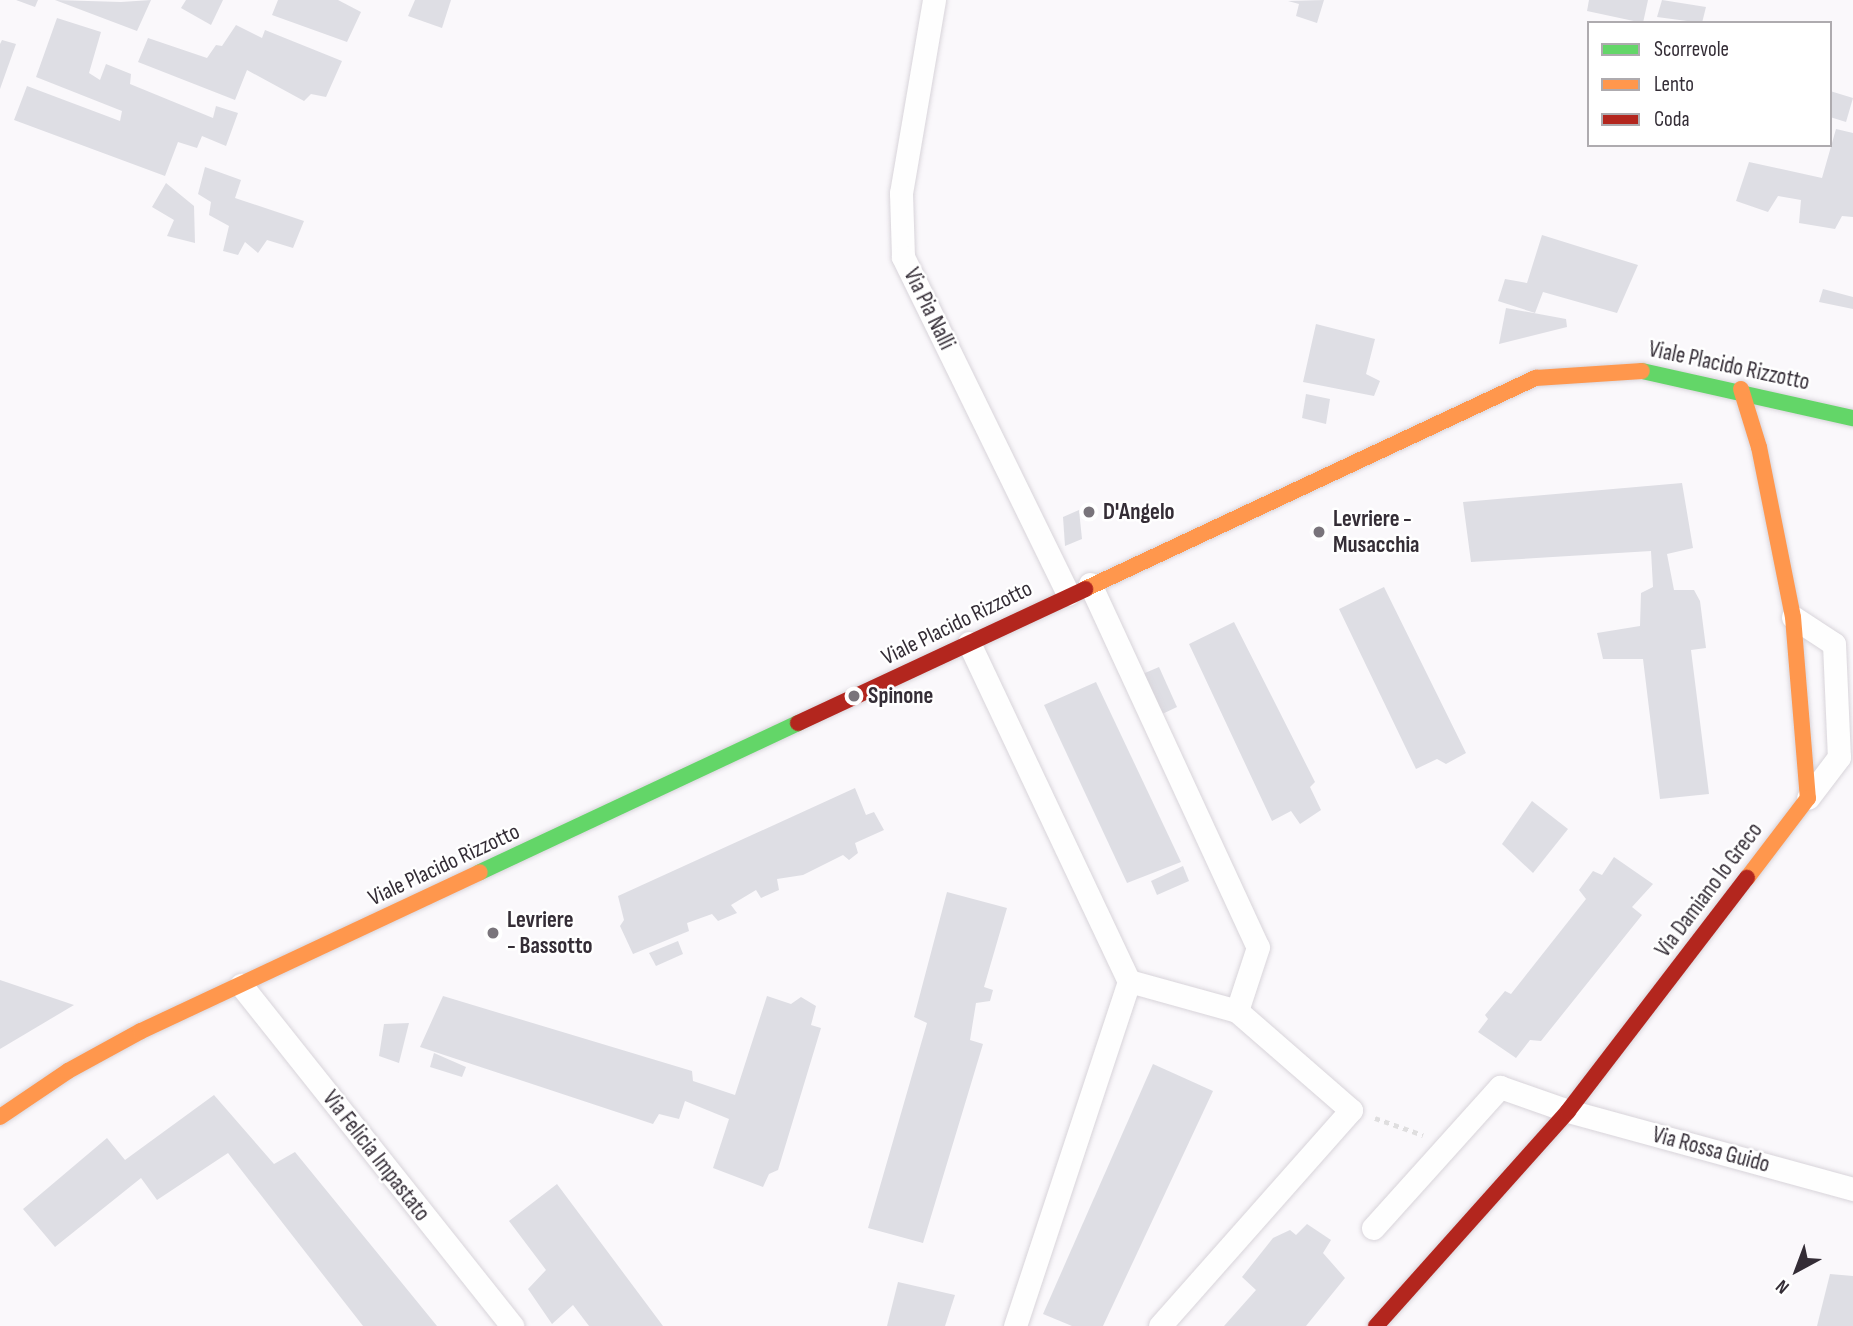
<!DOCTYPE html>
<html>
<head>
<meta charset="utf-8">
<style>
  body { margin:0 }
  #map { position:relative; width:1853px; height:1326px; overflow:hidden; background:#faf8fb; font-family:"Sofia Sans Condensed",sans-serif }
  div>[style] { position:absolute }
  .building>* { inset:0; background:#dedee4 }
  .path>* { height:4.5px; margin-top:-2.25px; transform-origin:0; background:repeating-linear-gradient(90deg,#dfdedf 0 5px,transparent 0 10px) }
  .roads { filter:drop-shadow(0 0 2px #d8d4da) drop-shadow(0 0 2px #d8d4da) }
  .street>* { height:23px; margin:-11.5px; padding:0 11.5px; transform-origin:11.5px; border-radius:11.5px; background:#fefefe }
  .fast>* { height:16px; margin:-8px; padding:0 8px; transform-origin:8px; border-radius:8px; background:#63d668 }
  .slow>* { height:16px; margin:-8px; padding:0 8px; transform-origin:8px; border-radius:8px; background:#ff974d }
  .jam>* { height:16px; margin:-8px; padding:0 8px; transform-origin:8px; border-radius:8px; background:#b3261e }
  .dots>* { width:19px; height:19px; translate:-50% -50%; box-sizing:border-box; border:4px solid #fff; border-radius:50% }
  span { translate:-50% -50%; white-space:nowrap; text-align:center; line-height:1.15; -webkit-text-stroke:5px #fff; paint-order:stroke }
  .street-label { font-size:23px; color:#342d36 }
  .poi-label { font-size:23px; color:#342d36; font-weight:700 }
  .left { translate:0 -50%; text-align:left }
  .legend { position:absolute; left:1587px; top:21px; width:245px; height:126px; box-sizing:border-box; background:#fff; border:2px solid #aeabaf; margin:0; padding:9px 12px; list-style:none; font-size:21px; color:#342d36 }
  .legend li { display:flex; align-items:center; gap:14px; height:35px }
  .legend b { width:35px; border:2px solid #aeabaf }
  .north { position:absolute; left:1762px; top:1235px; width:70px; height:70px; -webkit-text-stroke:5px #fff; paint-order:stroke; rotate:221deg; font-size:19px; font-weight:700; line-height:28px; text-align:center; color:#342d36 }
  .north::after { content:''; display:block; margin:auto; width:24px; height:32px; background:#342d36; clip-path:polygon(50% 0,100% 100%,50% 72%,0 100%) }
</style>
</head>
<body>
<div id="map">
  <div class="building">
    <i style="clip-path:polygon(16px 0,38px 0,35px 7px)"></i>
    <i style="clip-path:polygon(55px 0,121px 2px,151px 0,137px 31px)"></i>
    <i style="clip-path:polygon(186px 0,223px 0,211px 25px,181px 8px)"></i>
    <i style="clip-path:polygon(278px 0,338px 0,361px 12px,347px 42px,272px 15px)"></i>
    <i style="clip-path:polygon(415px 0,451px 0,442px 28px,408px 16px)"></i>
    <i style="clip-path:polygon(1324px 0,1317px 23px,1296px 16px,1299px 4px,1288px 1px)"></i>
    <i style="clip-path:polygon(1589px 0,1648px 0,1643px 23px,1587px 11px)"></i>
    <i style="clip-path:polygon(1662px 0,1706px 7px,1702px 23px,1657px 17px)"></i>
    <i style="clip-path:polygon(57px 18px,101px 32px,89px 73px,100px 80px,106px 64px,131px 74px,130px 84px,213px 118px,216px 106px,238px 113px,226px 146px,202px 136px,197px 148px,178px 142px,165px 176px,14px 120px,27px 86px,120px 121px,122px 111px,36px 77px)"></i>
    <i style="clip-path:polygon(236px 25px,262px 38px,265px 30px,342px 61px,326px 97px,311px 94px,304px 101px,247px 70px,235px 100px,138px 62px,148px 38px,207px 58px,216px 45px,222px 46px)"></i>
    <i style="clip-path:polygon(2px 40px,16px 44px,0 89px,0 44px)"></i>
    <i style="clip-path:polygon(1830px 91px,1853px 98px,1846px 122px,1830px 117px)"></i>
    <i style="clip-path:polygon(1836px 129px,1853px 133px,1853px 217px,1842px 216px,1835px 229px,1799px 223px,1801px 200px,1778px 196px,1768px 212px,1736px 201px,1749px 162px,1822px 178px)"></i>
    <i style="clip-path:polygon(205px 167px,241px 180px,235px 198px,304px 221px,293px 248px,267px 240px,258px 253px,245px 242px,238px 255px,223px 251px,229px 226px,209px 215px,211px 202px,198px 194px)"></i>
    <i style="clip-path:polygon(166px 183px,194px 206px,195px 243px,167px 236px,174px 220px,152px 207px)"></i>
    <i style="clip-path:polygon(1542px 235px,1638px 265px,1617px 313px,1543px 292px,1535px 313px,1498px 301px,1505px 279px,1527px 283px)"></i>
    <i style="clip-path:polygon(1823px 289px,1853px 297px,1853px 309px,1819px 302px)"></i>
    <i style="clip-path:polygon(1506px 308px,1566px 319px,1567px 327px,1499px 344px)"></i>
    <i style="clip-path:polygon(1316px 324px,1375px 339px,1366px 374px,1380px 381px,1374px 396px,1303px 382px)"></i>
    <i style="clip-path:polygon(1306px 394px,1330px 399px,1326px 424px,1302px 418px)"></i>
    <i style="clip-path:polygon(1682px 483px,1693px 548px,1667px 554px,1674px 590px,1694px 590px,1700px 601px,1706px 648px,1691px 650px,1709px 794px,1660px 799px,1643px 659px,1603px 659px,1597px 633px,1640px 626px,1641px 593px,1653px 587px,1651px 551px,1471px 562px,1463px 502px)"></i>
    <i style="clip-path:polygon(1079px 510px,1082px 539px,1065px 546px,1063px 517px)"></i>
    <i style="clip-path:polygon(1384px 587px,1466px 753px,1446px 764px,1437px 759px,1416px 769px,1339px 609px)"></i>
    <i style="clip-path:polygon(1234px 622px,1315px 782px,1310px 787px,1321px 810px,1300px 824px,1291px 811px,1272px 821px,1189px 644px)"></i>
    <i style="clip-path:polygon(1159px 667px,1177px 707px,1158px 716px,1138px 676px)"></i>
    <i style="clip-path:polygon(1096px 682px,1181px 862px,1127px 883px,1044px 705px)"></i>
    <i style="clip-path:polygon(855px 788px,866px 815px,874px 812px,884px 830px,855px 843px,858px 853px,849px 860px,843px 855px,803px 875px,777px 879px,779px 890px,761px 898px,756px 890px,731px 905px,737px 913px,718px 921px,712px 914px,687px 923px,689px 931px,633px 954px,620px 926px,624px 920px,618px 896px)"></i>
    <i style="clip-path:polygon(1532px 801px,1568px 829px,1533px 873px,1502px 844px)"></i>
    <i style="clip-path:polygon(1614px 857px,1653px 884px,1632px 907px,1642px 915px,1541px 1041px,1530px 1040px,1516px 1058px,1478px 1032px,1488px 1019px,1485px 1015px,1505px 991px,1511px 994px,1586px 899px,1579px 890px,1593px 871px,1602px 875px)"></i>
    <i style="clip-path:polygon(1183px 866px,1189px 881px,1157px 895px,1151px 881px)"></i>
    <i style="clip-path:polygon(947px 892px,1007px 908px,984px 987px,993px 990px,990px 1001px,976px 1003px,970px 1040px,983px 1044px,923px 1243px,868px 1228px,927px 1023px,914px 1017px)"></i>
    <i style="clip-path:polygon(678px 941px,683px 954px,656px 966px,649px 953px)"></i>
    <i style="clip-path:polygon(0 980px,74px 1005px,0 1049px)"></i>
    <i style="clip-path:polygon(443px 996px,692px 1071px,693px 1081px,735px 1095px,767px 996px,791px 1004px,801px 997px,816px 1006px,811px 1025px,821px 1028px,778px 1170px,769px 1174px,763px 1187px,713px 1168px,729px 1119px,685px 1101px,679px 1119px,659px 1114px,653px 1124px,420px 1047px)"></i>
    <i style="clip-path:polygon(409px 1023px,399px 1063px,379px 1056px,384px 1024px)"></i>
    <i style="clip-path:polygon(434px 1053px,466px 1067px,462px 1077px,430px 1067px)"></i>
    <i style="clip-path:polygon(1153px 1064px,1213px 1091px,1103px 1326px,1072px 1326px,1043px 1314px)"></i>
    <i style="clip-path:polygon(214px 1095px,274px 1164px,295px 1152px,437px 1326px,363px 1326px,228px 1153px,157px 1200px,141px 1178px,55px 1247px,23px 1209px,107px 1138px,125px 1160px)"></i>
    <i style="clip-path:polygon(557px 1184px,663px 1326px,589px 1326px,573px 1305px,552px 1324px,528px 1289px,546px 1270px,509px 1221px)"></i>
    <i style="clip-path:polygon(1307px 1224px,1331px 1240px,1323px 1253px,1345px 1278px,1306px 1326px,1224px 1326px,1256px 1290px,1242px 1277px,1273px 1238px,1290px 1230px,1296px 1235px)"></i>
    <i style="clip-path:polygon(1830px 1274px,1853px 1276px,1853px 1326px,1817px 1326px)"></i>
    <i style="clip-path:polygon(898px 1282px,955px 1295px,945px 1326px,887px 1326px)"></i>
  </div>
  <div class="path">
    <i style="left:1375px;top:1118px;width:51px;rotate:19.5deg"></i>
  </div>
  <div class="roads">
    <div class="street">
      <i style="left:934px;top:0;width:196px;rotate:99.7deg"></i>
      <i style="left:901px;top:193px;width:64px;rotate:88.2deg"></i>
      <i style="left:903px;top:257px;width:375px;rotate:63.9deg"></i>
      <i style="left:1090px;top:584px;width:400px;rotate:65.2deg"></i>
      <i style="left:1258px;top:947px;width:67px;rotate:108.2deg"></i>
      <i style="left:1793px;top:617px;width:49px;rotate:33.4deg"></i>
      <i style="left:1834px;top:644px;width:113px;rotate:87.5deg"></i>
      <i style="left:1839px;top:757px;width:51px;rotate:127.1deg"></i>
      <i style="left:969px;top:643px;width:374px;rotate:64.7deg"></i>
      <i style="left:1129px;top:981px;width:112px;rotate:15.5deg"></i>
      <i style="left:1237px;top:1011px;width:151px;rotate:41deg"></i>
      <i style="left:1351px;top:1110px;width:288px;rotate:131.5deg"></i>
      <i style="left:241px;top:985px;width:436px;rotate:51.5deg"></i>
      <i style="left:1373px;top:1228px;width:190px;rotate:-48deg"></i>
      <i style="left:1500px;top:1087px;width:72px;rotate:19.4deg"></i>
      <i style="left:1568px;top:1111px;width:295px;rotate:15.3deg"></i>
      <i style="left:1015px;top:1326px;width:363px;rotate:-71.7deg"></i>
    </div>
    <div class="fast">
      <i style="left:1642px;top:371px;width:216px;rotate:12.6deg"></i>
      <i style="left:480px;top:872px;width:351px;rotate:-25.1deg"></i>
    </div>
    <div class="slow">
      <i style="left:1741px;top:389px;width:61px;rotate:72.8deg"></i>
      <i style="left:1759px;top:447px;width:173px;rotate:78.7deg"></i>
      <i style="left:1793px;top:617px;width:182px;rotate:85.3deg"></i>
      <i style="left:1808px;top:798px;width:101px;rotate:127.3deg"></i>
      <i style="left:1085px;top:589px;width:498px;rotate:-25.1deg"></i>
      <i style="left:1536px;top:378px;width:106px;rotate:-3.8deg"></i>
      <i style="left:0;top:1117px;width:82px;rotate:-34.1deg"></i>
      <i style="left:68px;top:1071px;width:83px;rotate:-28.7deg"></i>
      <i style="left:141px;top:1031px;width:374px;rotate:-25.1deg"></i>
    </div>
    <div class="jam">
      <i style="left:798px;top:723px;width:317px;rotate:-25deg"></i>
      <i style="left:1376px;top:1326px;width:288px;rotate:-48.2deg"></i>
      <i style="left:1568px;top:1111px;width:294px;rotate:-52.5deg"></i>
    </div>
  </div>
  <div class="dots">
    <i style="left:1089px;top:512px;background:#79747b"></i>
    <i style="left:1319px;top:532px;background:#79747b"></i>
    <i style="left:854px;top:696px;background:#79747b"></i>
    <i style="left:493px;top:933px;background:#79747b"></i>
  </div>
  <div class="street-label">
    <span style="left:929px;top:309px;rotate:64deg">Via Pia Nalli</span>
    <span style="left:1729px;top:366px;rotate:12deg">Viale Placido Rizzotto</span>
    <span style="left:957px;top:623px;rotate:-26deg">Viale Placido Rizzotto</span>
    <span style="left:444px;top:865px;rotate:-25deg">Viale Placido Rizzotto</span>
    <span style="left:1709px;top:890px;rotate:-53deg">Via Damiano lo Greco</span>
    <span style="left:1711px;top:1150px;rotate:15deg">Via Rossa Guido</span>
    <span style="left:376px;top:1156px;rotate:52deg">Via Felicia Impastato</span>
  </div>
  <div class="poi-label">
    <span class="left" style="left:1103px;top:512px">D'Angelo</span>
    <span class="left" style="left:1333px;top:532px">Levriere -<br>Musacchia</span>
    <span class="left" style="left:868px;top:696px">Spinone</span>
    <span class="left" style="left:507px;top:933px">Levriere<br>- Bassotto</span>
  </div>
  <ul class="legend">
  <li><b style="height:9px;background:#63d668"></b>Scorrevole</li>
  <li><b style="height:9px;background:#ff974d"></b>Lento</li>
  <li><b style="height:9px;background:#b3261e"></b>Coda</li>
  </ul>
  <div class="north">N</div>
</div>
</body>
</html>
